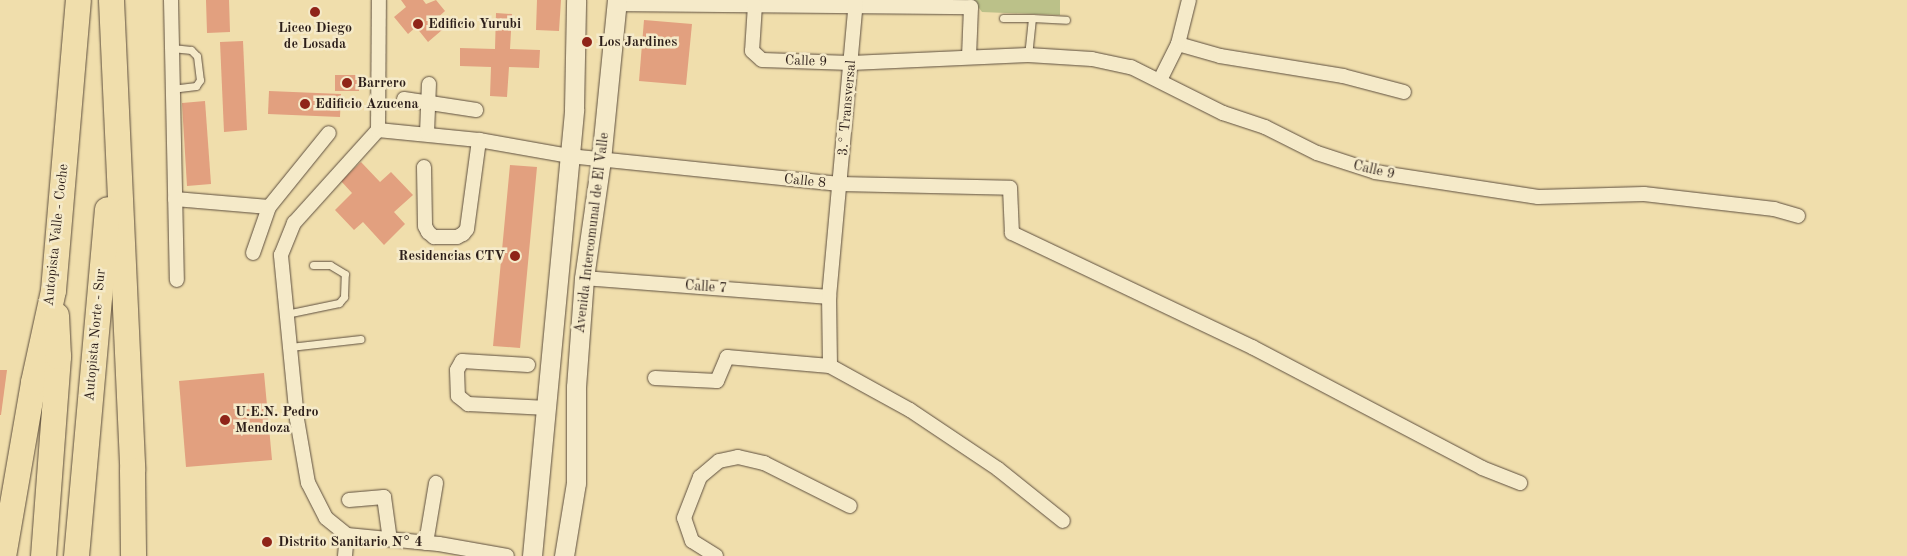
<!DOCTYPE html>
<html>
<head>
<meta charset="utf-8">
<style>
  body { margin:0 }
  #map { position:relative; width:1907px; height:556px; overflow:hidden; background:#f0deac; font-family:"Old Standard TT",serif }
  div>[style] { position:absolute }
  .green>* { inset:0; background:#bbc189 }
  .building>* { inset:0; background:#e2a07f }
  .roads { filter:drop-shadow(0 0 1px #5d4e3e) drop-shadow(0 0 1px #5d4e3e) }
  .lane>* { height:7px; margin:-3.5px; padding:0 3.5px; transform-origin:3.5px; border-radius:3.5px; background:#f5eac9 }
  .street>* { height:14px; margin:-7px; padding:0 7px; transform-origin:7px; border-radius:7px; background:#f5eac9 }
  .secondary>* { height:19px; margin:-9.5px; padding:0 9.5px; transform-origin:9.5px; border-radius:9.5px; background:#f5eac9 }
  .highway>* { height:25px; margin:-12.5px; padding:0 12.5px; transform-origin:12.5px; border-radius:12.5px; background:#f0deac }
  .dots>* { width:14px; height:14px; translate:-50% -50%; box-sizing:border-box; border:2px solid #f5eac9; border-radius:50% }
  span { translate:-50% -50%; white-space:nowrap; text-align:center; line-height:1.15; -webkit-text-stroke:5px #f5eac9; paint-order:stroke }
  .poi-label { font-size:14px; color:#2c1e19; font-weight:700 }
  .left { translate:0 -50%; text-align:left }
  .right { translate:-100% -50%; text-align:right }
  .street-label { font-size:14px; color:#2c1e19 }
</style>
</head>
<body>
<div id="map">
  <div class="green">
    <i style="clip-path:polygon(973px 0,1060px 0,1060px 15px,982px 12px)"></i>
  </div>
  <div class="building">
    <i style="clip-path:polygon(206px 0,229px 0,230px 32px,207px 33px)"></i>
    <i style="clip-path:polygon(401px 0,423px 0,426px 4px,436px 0,445px 11px,434px 21px,442px 30px,428px 42px,416px 27px,408px 34px,394px 17px,406px 7px)"></i>
    <i style="clip-path:polygon(537px 0,561px 0,559px 31px,536px 30px)"></i>
    <i style="clip-path:polygon(496px 13px,512px 14px,510px 49px,540px 50px,539px 68px,509px 67px,507px 97px,490px 96px,491px 67px,460px 66px,460px 48px,495px 49px)"></i>
    <i style="clip-path:polygon(644px 20px,692px 24px,686px 85px,639px 81px)"></i>
    <i style="clip-path:polygon(243px 41px,247px 130px,224px 132px,220px 42px)"></i>
    <i style="clip-path:polygon(335px 75px,359px 75px,359px 91px,335px 91px)"></i>
    <i style="clip-path:polygon(269px 91px,341px 94px,340px 117px,268px 114px)"></i>
    <i style="clip-path:polygon(205px 101px,211px 184px,187px 186px,182px 103px)"></i>
    <i style="clip-path:polygon(361px 162px,380px 182px,391px 172px,413px 195px,394px 212px,405px 224px,384px 245px,363px 222px,354px 230px,335px 210px,352px 193px,341px 181px)"></i>
    <i style="clip-path:polygon(510px 165px,537px 167px,520px 348px,493px 346px)"></i>
    <i style="clip-path:polygon(0 370px,7px 370px,1px 415px,0 415px)"></i>
    <i style="clip-path:polygon(264px 373px,272px 460px,186px 467px,179px 381px)"></i>
  </div>
  <div class="roads">
    <div class="lane">
      <i style="left:1003px;top:18px;width:29px"></i>
      <i style="left:1032px;top:18px;width:37px;rotate:96deg"></i>
      <i style="left:1032px;top:18px;width:34px;rotate:3deg"></i>
      <i style="left:172px;top:48px;width:19px;rotate:6deg"></i>
      <i style="left:191px;top:50px;width:8px;rotate:45deg"></i>
      <i style="left:197px;top:56px;width:24px;rotate:83deg"></i>
      <i style="left:200px;top:80px;width:7px;rotate:124deg"></i>
      <i style="left:196px;top:86px;width:23px;rotate:173deg"></i>
      <i style="left:286px;top:314px;width:54px;rotate:-11.7deg"></i>
      <i style="left:339px;top:303px;width:8px;rotate:-50deg"></i>
      <i style="left:344px;top:297px;width:23px;rotate:-88deg"></i>
      <i style="left:345px;top:274px;width:17px;rotate:-149deg"></i>
      <i style="left:330px;top:265px;width:17px;rotate:180deg"></i>
      <i style="left:290px;top:347px;width:71px;rotate:-6.4deg"></i>
    </div>
    <div class="street">
      <i style="left:171px;top:0;width:280px;rotate:88.8deg"></i>
      <i style="left:616px;top:4px;width:355px;rotate:0.5deg"></i>
      <i style="left:971px;top:7px;width:50px;rotate:92.3deg"></i>
      <i style="left:755px;top:5px;width:46px;rotate:93.7deg"></i>
      <i style="left:752px;top:51px;width:13px;rotate:42deg"></i>
      <i style="left:762px;top:60px;width:89px;rotate:1.9deg"></i>
      <i style="left:851px;top:63px;width:177px;rotate:-2.6deg"></i>
      <i style="left:1028px;top:55px;width:64px;rotate:3.6deg"></i>
      <i style="left:1092px;top:59px;width:40px;rotate:12deg"></i>
      <i style="left:1131px;top:67px;width:103px;rotate:26.6deg"></i>
      <i style="left:1223px;top:113px;width:44px;rotate:18.4deg"></i>
      <i style="left:1265px;top:127px;width:58px;rotate:26.6deg"></i>
      <i style="left:1317px;top:153px;width:61px;rotate:18.1deg"></i>
      <i style="left:1375px;top:172px;width:165px;rotate:8.7deg"></i>
      <i style="left:1538px;top:197px;width:106px;rotate:-1.6deg"></i>
      <i style="left:1644px;top:194px;width:131px;rotate:6.6deg"></i>
      <i style="left:1774px;top:209px;width:25px;rotate:16deg"></i>
      <i style="left:1178px;top:44px;width:44px;rotate:15.9deg"></i>
      <i style="left:1220px;top:56px;width:125px;rotate:9.2deg"></i>
      <i style="left:1343px;top:76px;width:63px;rotate:14.7deg"></i>
      <i style="left:1160px;top:80px;width:40px;rotate:-63.4deg"></i>
      <i style="left:1178px;top:44px;width:45px;rotate:-76deg"></i>
      <i style="left:404px;top:99px;width:73px;rotate:8.7deg"></i>
      <i style="left:378px;top:130px;width:101px;rotate:5.7deg"></i>
      <i style="left:479px;top:140px;width:91px;rotate:10.1deg"></i>
      <i style="left:569px;top:156px;width:272px;rotate:5.9deg"></i>
      <i style="left:840px;top:184px;width:170px;rotate:1.3deg"></i>
      <i style="left:1010px;top:188px;width:45px;rotate:87.5deg"></i>
      <i style="left:1012px;top:233px;width:266px;rotate:25.4deg"></i>
      <i style="left:1252px;top:347px;width:260px;rotate:27.7deg"></i>
      <i style="left:1482px;top:468px;width:41px;rotate:21.5deg"></i>
      <i style="left:427px;top:133px;width:49px;rotate:-87.7deg"></i>
      <i style="left:424px;top:167px;width:59px;rotate:89deg"></i>
      <i style="left:425px;top:226px;width:7px;rotate:63deg"></i>
      <i style="left:428px;top:232px;width:8px;rotate:40deg"></i>
      <i style="left:434px;top:237px;width:23px"></i>
      <i style="left:457px;top:237px;width:7px;rotate:-27deg"></i>
      <i style="left:463px;top:234px;width:6px;rotate:-51deg"></i>
      <i style="left:467px;top:229px;width:90px;rotate:-82.3deg"></i>
      <i style="left:175px;top:199px;width:94px;rotate:4.9deg"></i>
      <i style="left:269px;top:207px;width:95px;rotate:-51deg"></i>
      <i style="left:253px;top:253px;width:49px;rotate:-70.8deg"></i>
      <i style="left:584px;top:278px;width:246px;rotate:4.4deg"></i>
      <i style="left:528px;top:365px;width:66px;rotate:-176.5deg"></i>
      <i style="left:462px;top:361px;width:10px;rotate:119deg"></i>
      <i style="left:457px;top:370px;width:26px;rotate:88deg"></i>
      <i style="left:458px;top:396px;width:13px;rotate:39deg"></i>
      <i style="left:468px;top:404px;width:80px;rotate:2.9deg"></i>
      <i style="left:830px;top:366px;width:69px;rotate:-90.8deg"></i>
      <i style="left:829px;top:297px;width:298px;rotate:-84.8deg"></i>
      <i style="left:655px;top:378px;width:62px;rotate:2.8deg"></i>
      <i style="left:717px;top:381px;width:26px;rotate:-67deg"></i>
      <i style="left:727px;top:357px;width:103px;rotate:5deg"></i>
      <i style="left:830px;top:366px;width:91px;rotate:28.8deg"></i>
      <i style="left:910px;top:410px;width:106px;rotate:33.8deg"></i>
      <i style="left:998px;top:469px;width:83px;rotate:38.7deg"></i>
      <i style="left:349px;top:500px;width:35px;rotate:-5deg"></i>
      <i style="left:384px;top:497px;width:43px;rotate:82.1deg"></i>
      <i style="left:347px;top:535px;width:27px;rotate:-141deg"></i>
      <i style="left:326px;top:518px;width:39px;rotate:-117deg"></i>
      <i style="left:308px;top:483px;width:65px;rotate:-99.8deg"></i>
      <i style="left:297px;top:419px;width:165px;rotate:-95.6deg"></i>
      <i style="left:281px;top:255px;width:35px;rotate:-68deg"></i>
      <i style="left:294px;top:223px;width:125px;rotate:-47.9deg"></i>
      <i style="left:378px;top:130px;width:130px;rotate:-89.6deg"></i>
      <i style="left:347px;top:535px;width:92px;rotate:5.6deg"></i>
      <i style="left:439px;top:544px;width:69px;rotate:10deg"></i>
      <i style="left:426px;top:543px;width:61px;rotate:-80.5deg"></i>
      <i style="left:345px;top:556px;width:21px;rotate:-85deg"></i>
      <i style="left:716px;top:556px;width:28px;rotate:-148deg"></i>
      <i style="left:692px;top:541px;width:24px;rotate:-109deg"></i>
      <i style="left:684px;top:518px;width:44px;rotate:-68.7deg"></i>
      <i style="left:700px;top:477px;width:25px;rotate:-40deg"></i>
      <i style="left:719px;top:461px;width:19px;rotate:-12deg"></i>
      <i style="left:738px;top:457px;width:27px;rotate:13deg"></i>
      <i style="left:764px;top:463px;width:96px;rotate:26.6deg"></i>
    </div>
    <div class="secondary">
      <i style="left:532px;top:556px;width:449px;rotate:-84.6deg"></i>
      <i style="left:574px;top:109px;width:109px;rotate:-88.9deg"></i>
      <i style="left:564px;top:556px;width:74px;rotate:-80.7deg"></i>
      <i style="left:576px;top:483px;width:96px;rotate:-90deg"></i>
      <i style="left:576px;top:387px;width:109px;rotate:-85.8deg"></i>
      <i style="left:584px;top:278px;width:119px;rotate:-81.8deg"></i>
      <i style="left:601px;top:160px;width:161px;rotate:-84.3deg"></i>
    </div>
    <div class="highway">
      <i style="left:111px;top:0;width:470px;rotate:87.4deg"></i>
      <i style="left:132px;top:470px;width:86px;rotate:89.3deg"></i>
      <i style="left:3px;top:556px;width:177px;rotate:-80.2deg"></i>
      <i style="left:33px;top:382px;width:94px;rotate:-77.7deg"></i>
      <i style="left:53px;top:290px;width:291px;rotate:-85.1deg"></i>
      <i style="left:43px;top:556px;width:201px;rotate:-85.7deg"></i>
      <i style="left:58px;top:356px;width:41px;rotate:-92.8deg"></i>
      <i style="left:76px;top:556px;width:348px;rotate:-84.9deg"></i>
    </div>
  </div>
  <div class="dots">
    <i style="left:315px;top:12px;background:#8f2418"></i>
    <i style="left:418px;top:24px;background:#8f2418"></i>
    <i style="left:587px;top:42px;background:#8f2418"></i>
    <i style="left:347px;top:83px;background:#8f2418"></i>
    <i style="left:305px;top:104px;background:#8f2418"></i>
    <i style="left:515px;top:256px;background:#8f2418"></i>
    <i style="left:225px;top:420px;background:#8f2418"></i>
    <i style="left:267px;top:542px;background:#8f2418"></i>
  </div>
  <div class="poi-label">
    <span class="left" style="left:428px;top:24px">Edificio Yurubi</span>
    <span style="left:315px;top:36px">Liceo Diego<br>de Losada</span>
    <span class="left" style="left:598px;top:42px">Los Jardines</span>
    <span class="left" style="left:357px;top:83px">Barrero</span>
    <span class="left" style="left:315px;top:104px">Edificio Azucena</span>
    <span class="right" style="left:505px;top:256px">Residencias CTV</span>
    <span class="left" style="left:235px;top:420px">U.E.N. Pedro<br>Mendoza</span>
    <span class="left" style="left:278px;top:542px">Distrito Sanitario N° 4</span>
  </div>
  <div class="street-label">
    <span style="left:806px;top:61px;rotate:2deg">Calle 9</span>
    <span style="left:847px;top:108px;rotate:-85deg">3.° Transversal</span>
    <span style="left:1374px;top:170px;rotate:13deg">Calle 9</span>
    <span style="left:805px;top:181px;rotate:6deg">Calle 8</span>
    <span style="left:592px;top:233px;rotate:-83deg">Avenida Intercomunal de El Valle</span>
    <span style="left:56px;top:235px;rotate:-84deg">Autopista Valle - Coche</span>
    <span style="left:706px;top:287px;rotate:4deg">Calle 7</span>
    <span style="left:95px;top:335px;rotate:-85deg">Autopista Norte - Sur</span>
  </div>
</div>
</body>
</html>
